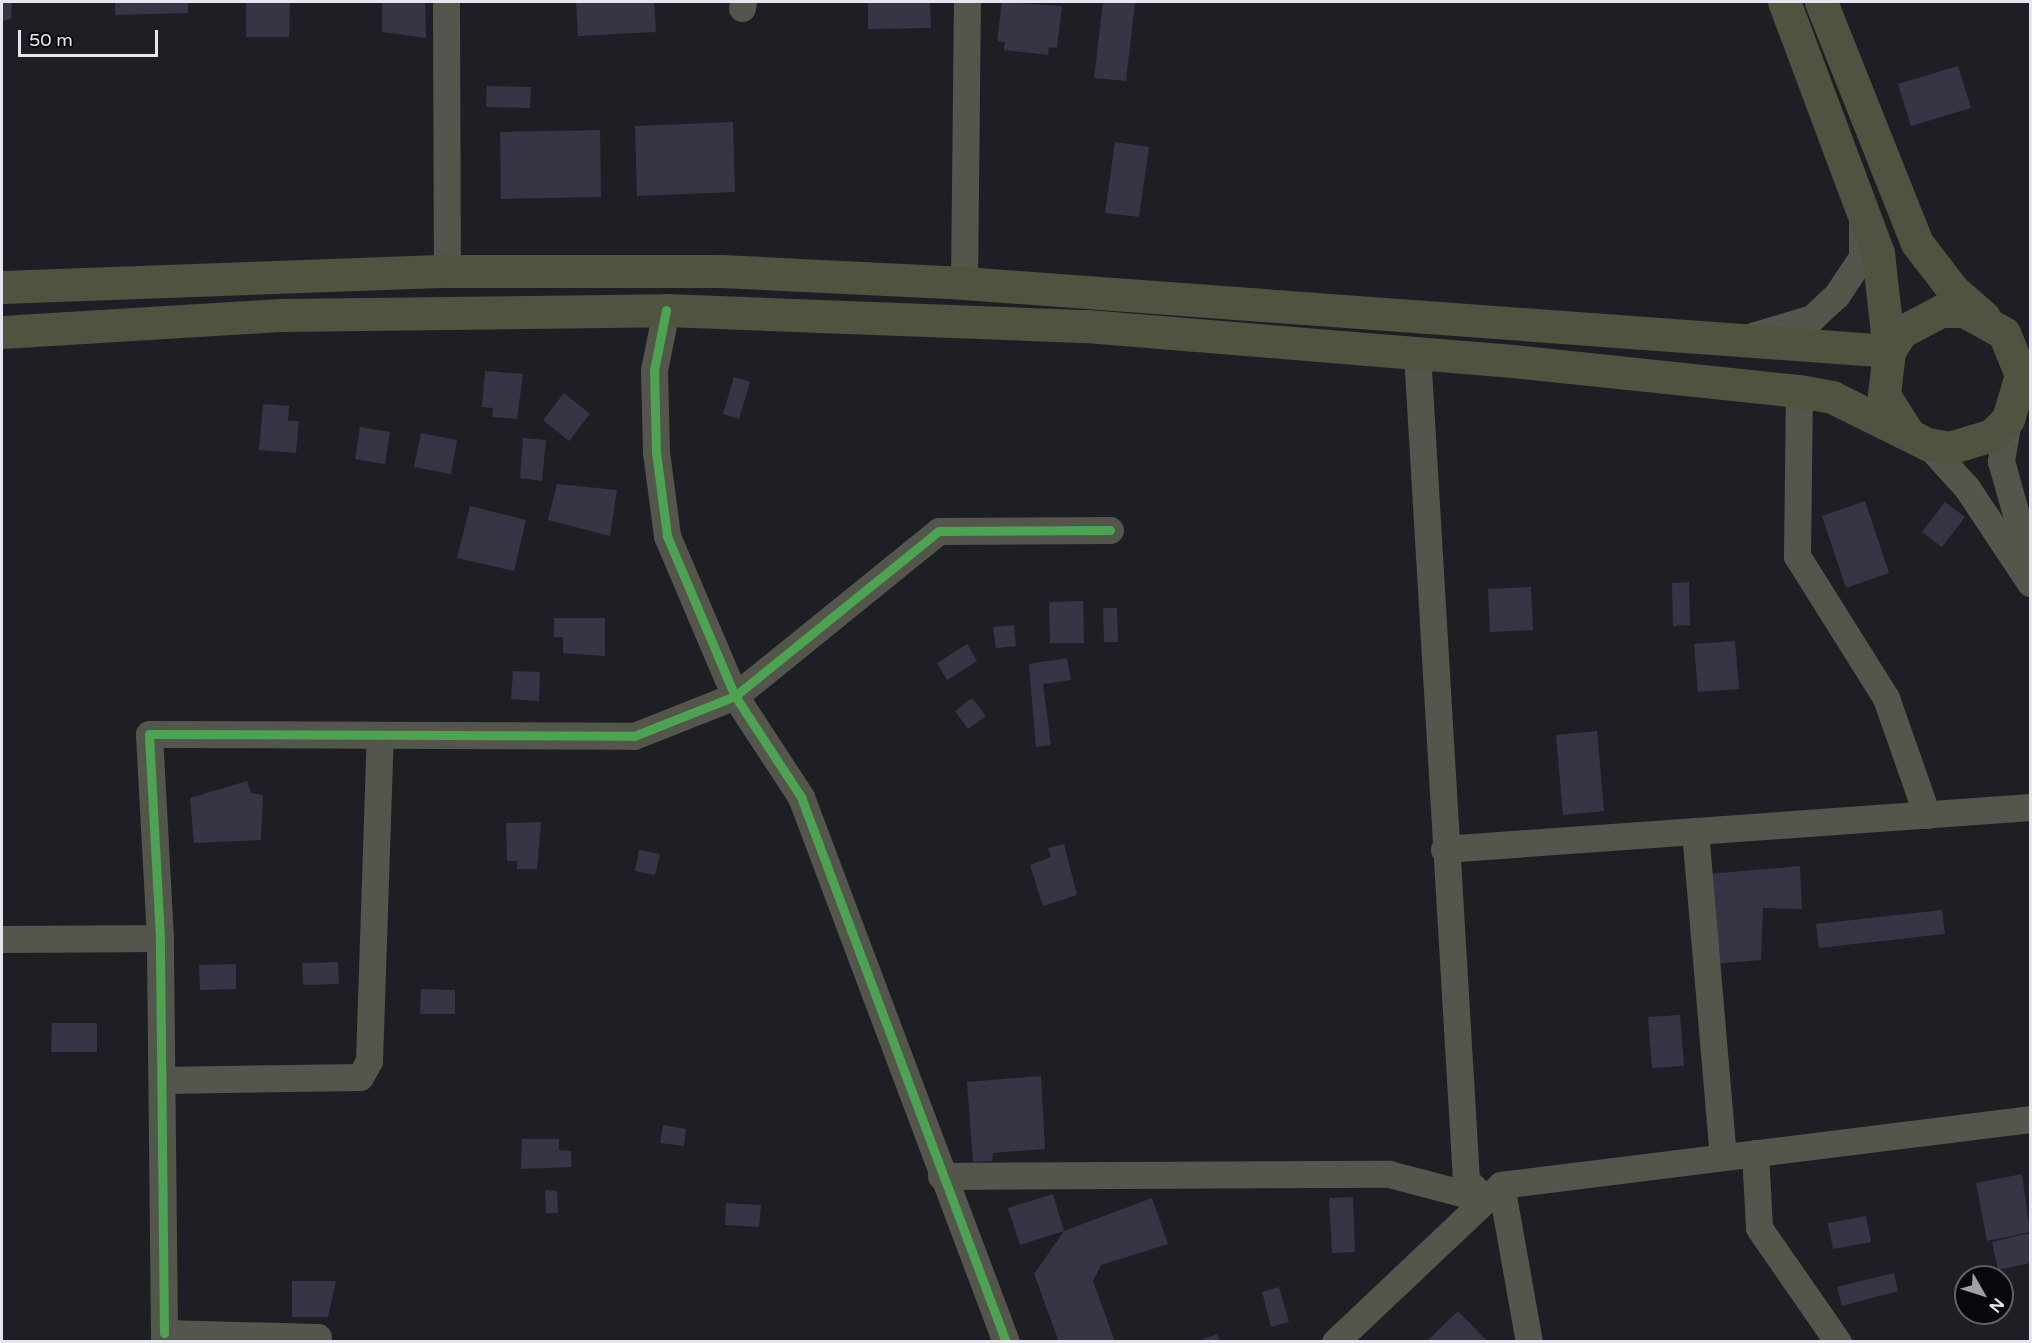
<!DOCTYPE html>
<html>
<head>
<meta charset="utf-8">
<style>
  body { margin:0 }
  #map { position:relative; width:2032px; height:1343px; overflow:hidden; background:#1e1f25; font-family:"Varela Round",sans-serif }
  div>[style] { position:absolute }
  .building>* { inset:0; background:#353545 }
  .minor>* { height:27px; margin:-13.5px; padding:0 13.5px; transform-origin:13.5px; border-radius:13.5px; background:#55564b }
  .major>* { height:33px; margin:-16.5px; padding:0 16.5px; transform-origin:16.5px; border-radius:16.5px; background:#515240 }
  .cycleway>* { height:9px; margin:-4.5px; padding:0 4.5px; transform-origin:4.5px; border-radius:4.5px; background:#4ca352 }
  span { translate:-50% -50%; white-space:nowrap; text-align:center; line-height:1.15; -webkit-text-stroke:4.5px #07070c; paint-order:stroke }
  .frame { position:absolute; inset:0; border:3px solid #e5e6ef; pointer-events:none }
  .north { position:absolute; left:1954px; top:1265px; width:60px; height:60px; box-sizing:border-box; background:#07070c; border:2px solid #606067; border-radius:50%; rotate:129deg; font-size:16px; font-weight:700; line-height:24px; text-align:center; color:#e5e6ef }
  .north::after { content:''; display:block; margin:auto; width:21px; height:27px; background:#9fa0a8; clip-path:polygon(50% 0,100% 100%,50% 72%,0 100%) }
  .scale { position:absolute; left:18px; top:30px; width:140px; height:27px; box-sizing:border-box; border:3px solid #e5e6ef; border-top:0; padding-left:8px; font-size:18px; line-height:21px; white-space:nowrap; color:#e5e6ef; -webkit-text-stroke:4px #07070c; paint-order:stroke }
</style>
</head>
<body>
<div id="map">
  <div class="building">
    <i style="clip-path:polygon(2px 2px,12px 2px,11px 19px,2px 21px)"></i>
    <i style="clip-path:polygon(115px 2px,188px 2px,188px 13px,115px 15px)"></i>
    <i style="clip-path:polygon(246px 2px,290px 2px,289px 37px,246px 37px)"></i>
    <i style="clip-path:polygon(382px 2px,425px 2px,426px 38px,382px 32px)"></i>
    <i style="clip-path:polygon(576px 2px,654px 2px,656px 32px,578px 36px)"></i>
    <i style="clip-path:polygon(868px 2px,930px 2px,931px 28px,868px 29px)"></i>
    <i style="clip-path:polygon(1002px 2px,1062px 6px,1057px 48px,1049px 47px,1048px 55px,1004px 50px,1005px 42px,997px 41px)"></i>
    <i style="clip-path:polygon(1103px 2px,1135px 2px,1126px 81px,1094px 78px)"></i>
    <i style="clip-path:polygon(1958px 66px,1971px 108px,1911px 126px,1898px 84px)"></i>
    <i style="clip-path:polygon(487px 86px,531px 87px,530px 108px,486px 107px)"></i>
    <i style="clip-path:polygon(733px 122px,735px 192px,637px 196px,635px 126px)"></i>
    <i style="clip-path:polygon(600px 130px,601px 197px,501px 199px,500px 132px)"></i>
    <i style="clip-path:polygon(1115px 142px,1149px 147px,1139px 217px,1105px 213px)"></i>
    <i style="clip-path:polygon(485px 371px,523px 374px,517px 419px,492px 417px,493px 408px,482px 407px)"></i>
    <i style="clip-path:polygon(734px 377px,750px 382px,739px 419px,723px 414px)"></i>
    <i style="clip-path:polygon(564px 393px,590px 414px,569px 441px,543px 420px)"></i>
    <i style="clip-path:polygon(263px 404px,289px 406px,288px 421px,299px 421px,296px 453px,259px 450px)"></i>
    <i style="clip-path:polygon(360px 427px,390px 432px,385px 464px,355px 459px)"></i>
    <i style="clip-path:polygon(421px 433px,457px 440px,451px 474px,414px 467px)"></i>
    <i style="clip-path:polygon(523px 438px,546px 440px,542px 481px,520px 478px)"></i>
    <i style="clip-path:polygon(557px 484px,617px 490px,610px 536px,548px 520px)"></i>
    <i style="clip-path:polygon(1865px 501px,1889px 573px,1846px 588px,1822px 516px)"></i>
    <i style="clip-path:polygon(1945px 502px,1965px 517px,1942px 547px,1922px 532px)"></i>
    <i style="clip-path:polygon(470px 506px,526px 520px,514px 571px,457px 558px)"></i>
    <i style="clip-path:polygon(1689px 582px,1690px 625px,1673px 626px,1672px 583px)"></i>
    <i style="clip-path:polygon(1531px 587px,1533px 630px,1490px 632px,1488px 589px)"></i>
    <i style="clip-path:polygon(1083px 601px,1084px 643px,1050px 643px,1049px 602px)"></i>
    <i style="clip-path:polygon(1103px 608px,1117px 608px,1118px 642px,1104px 642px)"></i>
    <i style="clip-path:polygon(554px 618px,605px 618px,605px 656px,563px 653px,563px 637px,554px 637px)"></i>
    <i style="clip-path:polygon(1014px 625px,1016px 646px,996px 648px,993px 627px)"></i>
    <i style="clip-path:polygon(1735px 641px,1739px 689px,1698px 692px,1694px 644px)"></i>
    <i style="clip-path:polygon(967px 644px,977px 661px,947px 680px,937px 663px)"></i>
    <i style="clip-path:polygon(1067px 658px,1071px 680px,1043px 684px,1051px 745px,1036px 747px,1029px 664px)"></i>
    <i style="clip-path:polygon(513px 671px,540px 672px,539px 701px,511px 699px)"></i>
    <i style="clip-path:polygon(972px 698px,986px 716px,968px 729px,955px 711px)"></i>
    <i style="clip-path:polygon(1597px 731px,1604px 811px,1563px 815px,1556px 735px)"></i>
    <i style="clip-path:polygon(247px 781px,251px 793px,263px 795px,261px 840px,194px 843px,190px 798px)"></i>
    <i style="clip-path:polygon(541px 822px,537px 869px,517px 869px,517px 861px,507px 861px,506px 823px)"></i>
    <i style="clip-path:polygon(1064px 844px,1077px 895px,1043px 906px,1030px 865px,1051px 857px,1048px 848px)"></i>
    <i style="clip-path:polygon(639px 850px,660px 854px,655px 875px,635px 871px)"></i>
    <i style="clip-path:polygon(1800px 866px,1802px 909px,1763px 908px,1761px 960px,1713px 964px,1708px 874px)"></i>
    <i style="clip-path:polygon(1942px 910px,1945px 934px,1819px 948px,1816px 924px)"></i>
    <i style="clip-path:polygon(338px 962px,339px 984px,303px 985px,302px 963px)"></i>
    <i style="clip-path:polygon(236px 964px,236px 989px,200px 990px,199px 965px)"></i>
    <i style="clip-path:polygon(421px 989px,455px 990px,455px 1014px,420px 1014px)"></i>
    <i style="clip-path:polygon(1680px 1015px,1684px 1066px,1652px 1068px,1648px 1017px)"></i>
    <i style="clip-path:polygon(52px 1023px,97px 1023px,97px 1052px,51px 1052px)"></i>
    <i style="clip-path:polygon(1041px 1076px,1045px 1149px,993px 1153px,992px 1161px,973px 1162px,967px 1082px)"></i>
    <i style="clip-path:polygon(663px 1125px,686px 1129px,684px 1146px,660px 1143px)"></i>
    <i style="clip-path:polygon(522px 1139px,559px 1139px,559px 1150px,571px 1151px,571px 1167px,521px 1169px)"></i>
    <i style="clip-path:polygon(2022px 1174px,2030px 1232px,1987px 1241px,1976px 1183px)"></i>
    <i style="clip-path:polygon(545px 1190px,557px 1191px,558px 1213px,546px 1213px)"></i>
    <i style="clip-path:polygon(1053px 1194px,1064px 1231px,1020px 1245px,1008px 1208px)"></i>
    <i style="clip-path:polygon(1353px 1197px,1355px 1252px,1332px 1253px,1329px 1198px)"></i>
    <i style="clip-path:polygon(1152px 1198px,1168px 1244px,1101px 1265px,1093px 1281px,1115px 1342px,1059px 1342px,1034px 1274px,1064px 1231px)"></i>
    <i style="clip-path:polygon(726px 1203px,761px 1205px,759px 1227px,725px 1225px)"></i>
    <i style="clip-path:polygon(1866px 1216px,1871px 1242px,1833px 1249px,1828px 1223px)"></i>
    <i style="clip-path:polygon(2030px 1233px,2030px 1263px,1998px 1270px,1992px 1242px)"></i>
    <i style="clip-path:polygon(1894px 1273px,1898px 1291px,1842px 1306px,1837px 1287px)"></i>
    <i style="clip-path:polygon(292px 1281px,336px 1281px,328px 1317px,292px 1317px)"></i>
    <i style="clip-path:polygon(1279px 1287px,1289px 1322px,1271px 1327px,1262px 1292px)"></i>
    <i style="clip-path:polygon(1458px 1311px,1488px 1342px,1426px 1342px)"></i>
    <i style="clip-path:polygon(1217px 1334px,1220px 1342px,1199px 1342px,1199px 1341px)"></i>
  </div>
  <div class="minor">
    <i style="left:446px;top:2px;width:269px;rotate:89.8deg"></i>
    <i style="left:742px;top:8px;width:6px;rotate:-81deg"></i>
    <i style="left:964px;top:283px;width:281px;rotate:-89.4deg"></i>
    <i style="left:666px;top:310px;width:61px;rotate:101.3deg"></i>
    <i style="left:654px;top:370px;width:82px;rotate:88.6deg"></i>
    <i style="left:656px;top:452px;width:85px;rotate:82.5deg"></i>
    <i style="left:667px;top:536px;width:174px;rotate:67deg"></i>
    <i style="left:735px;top:696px;width:121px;rotate:56.8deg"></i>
    <i style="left:801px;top:797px;width:582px;rotate:69.39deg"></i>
    <i style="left:1752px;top:336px;width:63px;rotate:-16.7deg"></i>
    <i style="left:1812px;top:318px;width:33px;rotate:-43deg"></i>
    <i style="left:1836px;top:296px;width:47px;rotate:-56.3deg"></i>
    <i style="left:1862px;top:257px;width:35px;rotate:-90deg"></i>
    <i style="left:1417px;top:353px;width:828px;rotate:86.61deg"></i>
    <i style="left:1466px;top:1180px;width:27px;rotate:45deg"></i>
    <i style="left:1799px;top:391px;width:165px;rotate:90.7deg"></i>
    <i style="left:1797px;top:556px;width:168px;rotate:57.9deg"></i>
    <i style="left:1886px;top:698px;width:124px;rotate:70.7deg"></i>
    <i style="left:2008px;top:419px;width:43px;rotate:99.5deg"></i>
    <i style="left:2001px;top:461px;width:107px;rotate:74.3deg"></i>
    <i style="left:1927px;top:444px;width:59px;rotate:47.7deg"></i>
    <i style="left:1967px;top:488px;width:114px;rotate:56.4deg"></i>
    <i style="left:1695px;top:831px;width:327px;rotate:85.1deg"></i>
    <i style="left:1444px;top:849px;width:588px;rotate:-4.1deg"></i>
    <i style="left:2px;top:939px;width:158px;rotate:-0.4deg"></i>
    <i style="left:162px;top:1080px;width:198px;rotate:-0.9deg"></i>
    <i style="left:360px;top:1077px;width:18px;rotate:-61deg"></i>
    <i style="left:369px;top:1061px;width:326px;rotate:-88.1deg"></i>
    <i style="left:1755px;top:1153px;width:75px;rotate:86.9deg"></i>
    <i style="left:1759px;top:1228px;width:139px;rotate:55.3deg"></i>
    <i style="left:941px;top:1176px;width:448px;rotate:-0.3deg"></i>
    <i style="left:1389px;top:1174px;width:98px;rotate:14.7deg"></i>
    <i style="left:1501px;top:1185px;width:159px;rotate:79.9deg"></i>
    <i style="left:164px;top:1333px;width:395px;rotate:-90.6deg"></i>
    <i style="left:160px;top:938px;width:204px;rotate:-93.1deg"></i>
    <i style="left:149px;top:734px;width:485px;rotate:0.2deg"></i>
    <i style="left:634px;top:736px;width:109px;rotate:-21.6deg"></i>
    <i style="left:735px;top:696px;width:262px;rotate:-39deg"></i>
    <i style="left:939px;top:531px;width:171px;rotate:-0.3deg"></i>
    <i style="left:164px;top:1342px;width:9px;rotate:-90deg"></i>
    <i style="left:164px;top:1333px;width:154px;rotate:1.5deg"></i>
    <i style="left:1335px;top:1342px;width:228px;rotate:-43.4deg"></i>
    <i style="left:1501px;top:1185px;width:533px;rotate:-7.11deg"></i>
  </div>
  <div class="major">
    <i style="left:1821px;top:2px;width:259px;rotate:68.3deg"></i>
    <i style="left:1917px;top:243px;width:59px;rotate:52.5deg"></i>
    <i style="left:1953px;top:290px;width:41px;rotate:41.1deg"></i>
    <i style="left:2px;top:287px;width:445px;rotate:-2.1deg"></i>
    <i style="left:447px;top:271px;width:274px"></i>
    <i style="left:721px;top:271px;width:243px;rotate:2.8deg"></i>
    <i style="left:964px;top:283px;width:927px;rotate:4.2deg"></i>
    <i style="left:1889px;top:351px;width:99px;rotate:-96.4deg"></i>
    <i style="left:1878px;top:253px;width:268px;rotate:-110.5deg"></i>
    <i style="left:2px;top:332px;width:281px;rotate:-3.5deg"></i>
    <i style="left:282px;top:315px;width:384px;rotate:-0.7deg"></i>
    <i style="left:666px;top:310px;width:421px;rotate:2.2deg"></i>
    <i style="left:1087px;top:326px;width:427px;rotate:4.7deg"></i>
    <i style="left:1513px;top:361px;width:288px;rotate:6deg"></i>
    <i style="left:1799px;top:391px;width:34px;rotate:10deg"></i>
    <i style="left:1832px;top:397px;width:106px;rotate:26.3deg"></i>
    <i style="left:1927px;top:444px;width:22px;rotate:10deg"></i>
    <i style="left:1949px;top:448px;width:45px;rotate:-16.8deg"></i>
    <i style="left:1992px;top:435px;width:23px;rotate:-45deg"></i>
    <i style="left:2008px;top:419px;width:46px;rotate:-73.5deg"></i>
    <i style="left:2021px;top:375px;width:45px;rotate:-112deg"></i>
    <i style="left:2004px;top:333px;width:46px;rotate:-151.2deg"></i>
    <i style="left:1964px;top:311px;width:23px;rotate:180deg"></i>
    <i style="left:1941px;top:311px;width:45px;rotate:152.3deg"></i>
    <i style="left:1901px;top:332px;width:22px;rotate:122deg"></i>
    <i style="left:1889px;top:351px;width:44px;rotate:96.5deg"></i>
    <i style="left:1884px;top:395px;width:45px;rotate:57.7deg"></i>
  </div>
  <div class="cycleway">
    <i style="left:666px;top:310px;width:61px;rotate:101.3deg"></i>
    <i style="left:654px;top:370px;width:82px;rotate:88.6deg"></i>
    <i style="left:656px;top:452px;width:85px;rotate:82.5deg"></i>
    <i style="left:667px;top:536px;width:174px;rotate:67deg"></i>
    <i style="left:735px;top:696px;width:121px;rotate:56.8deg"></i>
    <i style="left:801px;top:797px;width:582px;rotate:69.39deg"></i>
    <i style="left:164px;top:1333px;width:395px;rotate:-90.6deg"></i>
    <i style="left:160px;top:938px;width:204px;rotate:-93.1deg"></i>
    <i style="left:149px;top:734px;width:485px;rotate:0.2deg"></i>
    <i style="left:634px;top:736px;width:109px;rotate:-21.6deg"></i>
    <i style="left:735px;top:696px;width:262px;rotate:-39deg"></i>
    <i style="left:939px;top:531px;width:171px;rotate:-0.3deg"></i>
  </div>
  <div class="frame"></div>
  <div class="north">N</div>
  <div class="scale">50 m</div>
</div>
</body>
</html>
